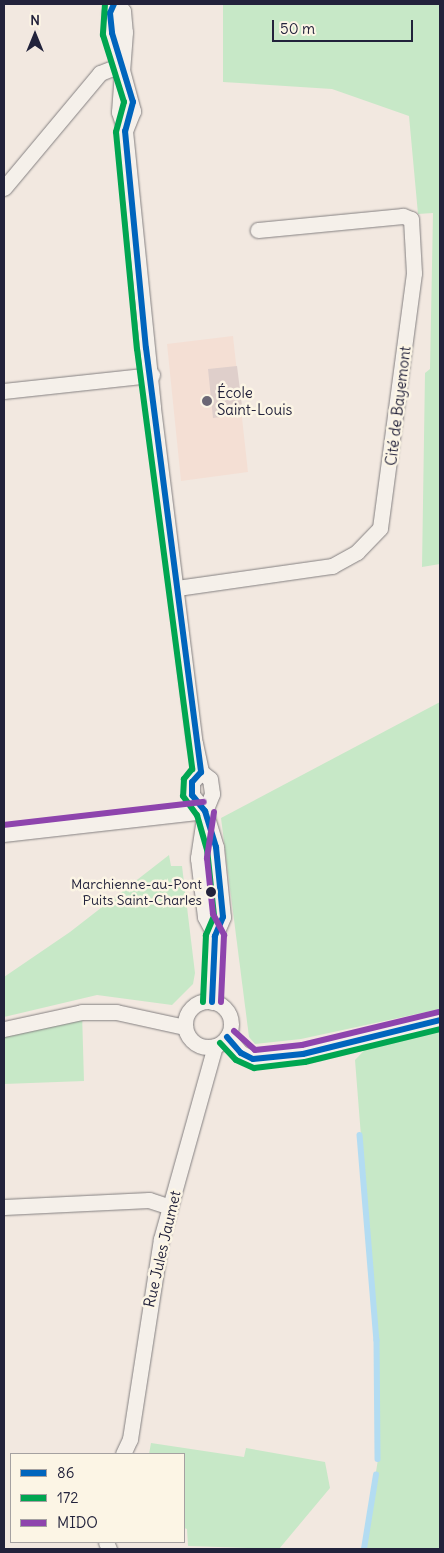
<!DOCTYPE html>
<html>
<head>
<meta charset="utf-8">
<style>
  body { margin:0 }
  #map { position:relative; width:444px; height:1553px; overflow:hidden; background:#f2e8e0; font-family:Delius,sans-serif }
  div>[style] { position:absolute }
  .built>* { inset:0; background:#f4dfd4 }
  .green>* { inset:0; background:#c7e8c7 }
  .stream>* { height:5.5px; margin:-2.75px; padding:0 2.75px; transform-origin:2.75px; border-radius:2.75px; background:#b3dcf2 }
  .building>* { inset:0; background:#dfcfcb }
  .roads { filter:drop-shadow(0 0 1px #848081) drop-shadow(0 0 1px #848081) }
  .minor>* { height:15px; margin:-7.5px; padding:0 7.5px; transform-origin:7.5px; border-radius:7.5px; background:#f5f0ea }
  .minor>.ring { margin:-7.5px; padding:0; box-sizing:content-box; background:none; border:15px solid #f5f0ea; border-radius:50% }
  .bus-1>* { height:6px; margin:-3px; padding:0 3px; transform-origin:3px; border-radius:3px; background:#0065bd }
  .bus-2>* { height:6px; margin:-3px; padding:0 3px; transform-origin:3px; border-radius:3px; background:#00a651 }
  .bus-3>* { height:6px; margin:-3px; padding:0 3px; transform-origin:3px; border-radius:3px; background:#8e44ad }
  .dots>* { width:14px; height:14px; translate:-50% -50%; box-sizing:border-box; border:2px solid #fcf5e5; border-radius:50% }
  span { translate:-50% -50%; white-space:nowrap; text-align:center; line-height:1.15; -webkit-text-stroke:5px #fcf5e5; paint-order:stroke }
  .bus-label { font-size:14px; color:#22223b }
  .right { translate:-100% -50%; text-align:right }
  .poi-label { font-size:15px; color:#22223b }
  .left { translate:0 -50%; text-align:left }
  .street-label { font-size:15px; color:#22223b }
  .frame { position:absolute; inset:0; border:5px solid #22223b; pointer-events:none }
  .legend { position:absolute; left:10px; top:1453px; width:175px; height:90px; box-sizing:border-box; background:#fcf5e5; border:1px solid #a5a1a1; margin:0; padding:6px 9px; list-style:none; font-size:15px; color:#22223b }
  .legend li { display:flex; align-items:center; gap:10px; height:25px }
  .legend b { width:25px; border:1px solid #a5a1a1 }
  .north { position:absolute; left:10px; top:10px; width:50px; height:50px; -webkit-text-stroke:4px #fcf5e5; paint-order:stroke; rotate:0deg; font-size:14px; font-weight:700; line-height:20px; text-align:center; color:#22223b }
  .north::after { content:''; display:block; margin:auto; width:18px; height:22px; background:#22223b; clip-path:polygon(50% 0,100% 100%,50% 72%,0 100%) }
  .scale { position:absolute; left:272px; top:20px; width:141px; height:22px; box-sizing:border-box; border:2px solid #22223b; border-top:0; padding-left:6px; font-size:15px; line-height:18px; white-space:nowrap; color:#22223b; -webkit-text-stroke:4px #fcf5e5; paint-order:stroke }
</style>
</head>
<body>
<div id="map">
  <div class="built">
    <i style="clip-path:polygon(233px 336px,248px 472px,181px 481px,167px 344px)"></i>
  </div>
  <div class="green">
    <i style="clip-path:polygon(223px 4px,440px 4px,440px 564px,422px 567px,425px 373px,430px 369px,433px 213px,418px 214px,409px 116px,332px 89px,223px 82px)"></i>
    <i style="clip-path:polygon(440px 702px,440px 1009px,301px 1039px,255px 1044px,249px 1037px,221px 818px)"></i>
    <i style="clip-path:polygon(169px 855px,171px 866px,182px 866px,195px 973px,193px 984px,172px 1005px,97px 995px,4px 1017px,4px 977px,70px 932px)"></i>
    <i style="clip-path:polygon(82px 1012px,84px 1081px,4px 1084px,4px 1029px)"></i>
    <i style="clip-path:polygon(440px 1031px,440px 1549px,364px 1549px,378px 1459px,377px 1340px,355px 1060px,378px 1036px)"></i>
    <i style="clip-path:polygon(151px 1443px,244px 1457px,246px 1448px,325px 1462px,330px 1488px,279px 1549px,188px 1546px,187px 1529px,184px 1528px,184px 1454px,149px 1454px)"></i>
  </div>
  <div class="stream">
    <i style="left:360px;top:1135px;width:206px;rotate:85.3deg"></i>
    <i style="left:377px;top:1340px;width:119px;rotate:89.5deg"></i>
    <i style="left:364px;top:1549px;width:75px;rotate:-80.8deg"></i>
  </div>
  <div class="building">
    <i style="clip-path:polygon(237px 366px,243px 414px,213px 418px,208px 369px)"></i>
  </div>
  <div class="roads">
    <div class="minor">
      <i style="left:114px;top:4px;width:10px;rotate:114deg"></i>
      <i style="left:110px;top:13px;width:20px;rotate:84deg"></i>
      <i style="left:112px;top:33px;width:81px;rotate:74.9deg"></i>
      <i style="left:133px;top:111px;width:22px;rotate:112deg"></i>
      <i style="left:117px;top:4px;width:9px;rotate:49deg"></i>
      <i style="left:123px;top:11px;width:21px;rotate:85deg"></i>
      <i style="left:125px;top:32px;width:80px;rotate:94.3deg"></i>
      <i style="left:119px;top:112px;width:20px;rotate:72deg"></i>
      <i style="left:125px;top:131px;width:278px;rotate:84.2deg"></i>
      <i style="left:153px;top:408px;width:338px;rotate:82.9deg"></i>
      <i style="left:195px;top:743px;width:30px;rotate:78deg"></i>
      <i style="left:201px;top:772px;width:11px;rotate:38deg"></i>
      <i style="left:210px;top:779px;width:15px;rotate:82deg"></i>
      <i style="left:212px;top:794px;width:18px;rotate:112deg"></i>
      <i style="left:205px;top:811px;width:48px;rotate:98.5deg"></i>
      <i style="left:198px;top:858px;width:59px;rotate:83.2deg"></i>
      <i style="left:205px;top:917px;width:21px;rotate:62deg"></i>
      <i style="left:4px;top:188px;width:150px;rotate:-50.1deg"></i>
      <i style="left:100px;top:73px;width:22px;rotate:-21deg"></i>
      <i style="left:4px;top:391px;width:149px;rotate:-6.2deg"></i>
      <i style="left:177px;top:588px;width:157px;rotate:-8.1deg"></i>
      <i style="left:332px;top:566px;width:29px;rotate:-29deg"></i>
      <i style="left:357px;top:552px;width:33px;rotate:-46deg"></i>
      <i style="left:380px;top:528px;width:257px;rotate:-82.4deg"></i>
      <i style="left:414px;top:273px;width:54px;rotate:-93.2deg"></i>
      <i style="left:411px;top:219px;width:9px;rotate:-159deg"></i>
      <i style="left:403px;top:216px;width:146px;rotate:174.5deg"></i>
      <i style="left:201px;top:772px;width:13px;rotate:132deg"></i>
      <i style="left:192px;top:782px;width:13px;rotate:90deg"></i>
      <i style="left:192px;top:795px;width:21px;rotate:51deg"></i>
      <i style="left:205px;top:811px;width:38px;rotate:73deg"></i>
      <i style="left:216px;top:847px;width:70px;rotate:84.3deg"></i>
      <i style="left:223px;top:917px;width:21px;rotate:113deg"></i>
      <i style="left:215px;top:936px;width:66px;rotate:92.6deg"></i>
      <i style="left:4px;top:834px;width:202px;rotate:-6.5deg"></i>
      <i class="ring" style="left:185px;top:1001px;width:31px;height:31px"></i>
      <i style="left:4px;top:1029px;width:80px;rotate:-12.3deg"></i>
      <i style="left:82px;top:1012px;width:34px"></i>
      <i style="left:116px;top:1012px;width:71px;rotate:12.3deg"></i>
      <i style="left:227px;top:1037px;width:21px;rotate:49deg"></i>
      <i style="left:241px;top:1053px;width:13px;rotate:27deg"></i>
      <i style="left:253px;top:1059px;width:50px;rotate:-5.7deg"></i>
      <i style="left:303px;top:1054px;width:141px;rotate:-13.9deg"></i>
      <i style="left:4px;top:1207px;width:145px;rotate:-2.8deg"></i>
      <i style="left:149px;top:1200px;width:22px;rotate:18deg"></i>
      <i style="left:123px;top:1454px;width:17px;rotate:-65deg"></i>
      <i style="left:130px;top:1439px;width:202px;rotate:-81.2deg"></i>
      <i style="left:161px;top:1239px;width:200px;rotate:-74.4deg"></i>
      <i style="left:106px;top:1542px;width:8px;rotate:67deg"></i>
    </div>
  </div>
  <div class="bus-1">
    <i style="left:114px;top:4px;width:10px;rotate:114deg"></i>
    <i style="left:110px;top:13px;width:20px;rotate:84deg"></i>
    <i style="left:112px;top:33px;width:72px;rotate:73.1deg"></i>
    <i style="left:133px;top:102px;width:30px;rotate:105deg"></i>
    <i style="left:125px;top:131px;width:218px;rotate:84.5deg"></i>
    <i style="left:146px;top:348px;width:428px;rotate:82.6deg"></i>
    <i style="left:201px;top:772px;width:13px;rotate:132deg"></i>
    <i style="left:192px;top:782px;width:13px;rotate:90deg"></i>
    <i style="left:192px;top:795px;width:21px;rotate:51deg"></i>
    <i style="left:205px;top:811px;width:38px;rotate:73deg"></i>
    <i style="left:216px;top:847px;width:70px;rotate:84.3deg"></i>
    <i style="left:223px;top:917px;width:21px;rotate:113deg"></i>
    <i style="left:215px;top:936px;width:66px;rotate:92.6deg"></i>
    <i style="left:227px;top:1037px;width:21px;rotate:49deg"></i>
    <i style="left:241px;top:1053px;width:13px;rotate:27deg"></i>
    <i style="left:253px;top:1059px;width:50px;rotate:-5.7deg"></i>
    <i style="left:303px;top:1054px;width:141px;rotate:-13.9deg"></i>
  </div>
  <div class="bus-2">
    <i style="left:105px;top:4px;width:31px;rotate:94deg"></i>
    <i style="left:103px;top:35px;width:70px;rotate:72.6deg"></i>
    <i style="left:124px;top:102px;width:31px;rotate:105deg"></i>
    <i style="left:116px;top:132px;width:218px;rotate:84.5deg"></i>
    <i style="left:137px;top:349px;width:424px;rotate:82.5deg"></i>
    <i style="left:192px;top:769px;width:13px;rotate:129deg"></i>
    <i style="left:184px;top:779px;width:17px;rotate:93deg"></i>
    <i style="left:183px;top:796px;width:24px;rotate:54deg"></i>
    <i style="left:197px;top:815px;width:35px;rotate:74deg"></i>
    <i style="left:207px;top:849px;width:67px;rotate:84deg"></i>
    <i style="left:214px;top:916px;width:21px;rotate:113deg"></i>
    <i style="left:206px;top:935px;width:67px;rotate:92.6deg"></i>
    <i style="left:220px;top:1043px;width:23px;rotate:47deg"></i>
    <i style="left:236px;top:1060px;width:20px;rotate:24deg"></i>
    <i style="left:254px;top:1068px;width:51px;rotate:-6.7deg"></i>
    <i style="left:305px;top:1062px;width:139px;rotate:-13.7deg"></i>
  </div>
  <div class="bus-3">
    <i style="left:214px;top:812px;width:47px;rotate:98.7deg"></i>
    <i style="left:207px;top:858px;width:56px;rotate:83.9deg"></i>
    <i style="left:213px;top:914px;width:24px;rotate:62deg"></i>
    <i style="left:224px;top:935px;width:67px;rotate:92.6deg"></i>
    <i style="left:4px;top:825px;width:201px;rotate:-6.6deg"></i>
    <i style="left:234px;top:1031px;width:28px;rotate:42deg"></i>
    <i style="left:255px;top:1050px;width:47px;rotate:-6.1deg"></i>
    <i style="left:302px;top:1045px;width:140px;rotate:-13.6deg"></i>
  </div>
  <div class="dots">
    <i style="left:207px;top:401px;background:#6b6775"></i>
    <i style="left:211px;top:892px;background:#22223b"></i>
  </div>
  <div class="bus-label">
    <span class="right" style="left:202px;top:892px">Marchienne-au-Pont<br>Puits Saint-Charles</span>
  </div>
  <div class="poi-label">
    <span class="left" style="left:217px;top:401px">École<br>Saint-Louis</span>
  </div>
  <div class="street-label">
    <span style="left:398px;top:406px;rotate:-83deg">Cité de Bayemont</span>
    <span style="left:162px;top:1249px;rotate:-77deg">Rue Jules Jaumet</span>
  </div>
  <div class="frame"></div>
  <ul class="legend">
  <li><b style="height:6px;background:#0065bd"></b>86</li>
  <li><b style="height:6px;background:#00a651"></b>172</li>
  <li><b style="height:6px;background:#8e44ad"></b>MIDO</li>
  </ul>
  <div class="north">N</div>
  <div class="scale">50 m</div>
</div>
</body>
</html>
